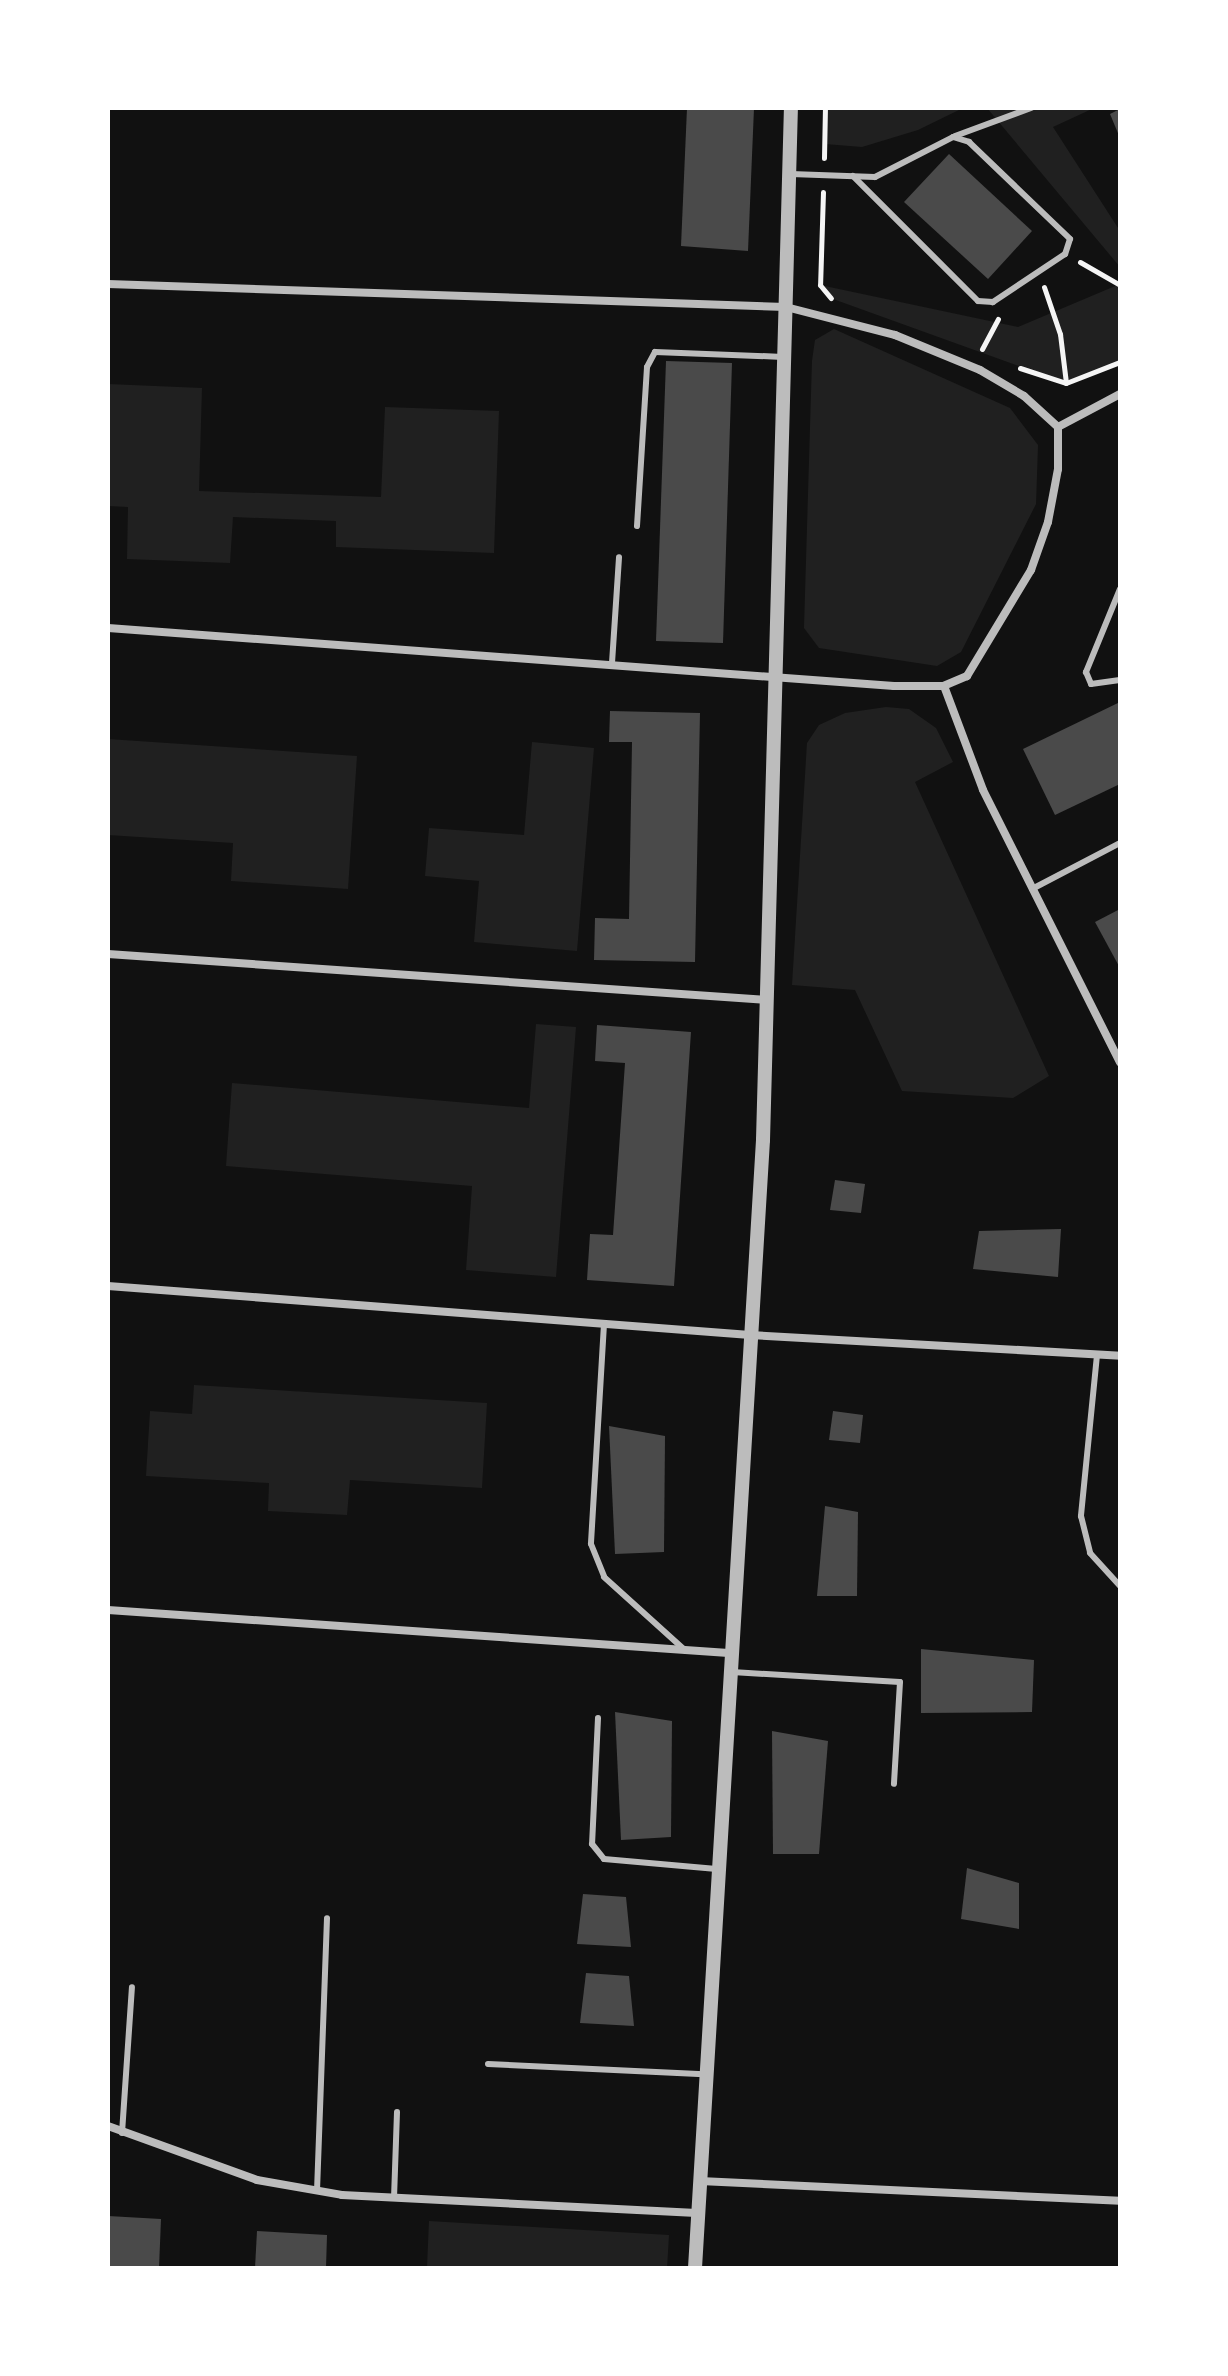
<!DOCTYPE html>
<html>
<head>
<meta charset="utf-8">
<style>
  body { margin:0 }
  #map { position:relative; width:1228px; height:2376px; overflow:hidden; background:#111; font-family:"DM Sans",sans-serif }
  div>[style] { position:absolute }
  .green>* { inset:0; background:#202020 }
  .building>* { inset:0; background:#4a4a4a }
  .path>* { height:5px; margin:-2.5px; padding:0 2.5px; transform-origin:2.5px; border-radius:2.5px; background:#f5f5f5 }
  .service>* { height:6px; margin:-3px; padding:0 3px; transform-origin:3px; border-radius:3px; background:#bcbcbc }
  .minor>* { height:8px; margin:-4px; padding:0 4px; transform-origin:4px; border-radius:4px; background:#bcbcbc }
  .tertiary>* { height:14px; margin:-7px; padding:0 7px; transform-origin:7px; border-radius:7px; background:#bcbcbc }
  span { translate:-50% -50%; white-space:nowrap; text-align:center; line-height:1.15; -webkit-text-stroke:7px #fff; paint-order:stroke }
  .frame { position:absolute; inset:0; border:110px solid #fff; pointer-events:none }
</style>
</head>
<body>
<div id="map">
  <div class="green">
    <i style="clip-path:polygon(825px 108px,963px 108px,918px 130px,862px 147px,825px 144px)"></i>
    <i style="clip-path:polygon(987px 108px,1094px 108px,1053px 127px,1120px 231px,1120px 267px)"></i>
    <i style="clip-path:polygon(1120px 284px,1120px 362px,1066px 383px,833px 299px,820px 285px,1018px 327px)"></i>
    <i style="clip-path:polygon(834px 329px,1010px 408px,1038px 445px,1036px 504px,961px 652px,937px 666px,819px 648px,804px 628px,812px 361px,815px 340px)"></i>
    <i style="clip-path:polygon(108px 384px,202px 388px,199px 491px,381px 497px,385px 407px,499px 411px,494px 553px,336px 547px,336px 521px,233px 517px,230px 563px,127px 559px,128px 507px,108px 506px)"></i>
    <i style="clip-path:polygon(886px 707px,909px 709px,936px 728px,953px 762px,915px 782px,1049px 1076px,1013px 1098px,902px 1091px,855px 990px,792px 985px,807px 743px,819px 725px,845px 713px)"></i>
    <i style="clip-path:polygon(108px 739px,357px 756px,348px 889px,231px 881px,233px 843px,108px 835px)"></i>
    <i style="clip-path:polygon(532px 742px,594px 748px,577px 951px,474px 942px,479px 881px,425px 876px,429px 828px,524px 835px)"></i>
    <i style="clip-path:polygon(536px 1024px,576px 1027px,556px 1277px,466px 1270px,472px 1186px,226px 1166px,232px 1083px,529px 1108px)"></i>
    <i style="clip-path:polygon(194px 1385px,487px 1403px,482px 1488px,350px 1480px,347px 1515px,268px 1511px,269px 1483px,146px 1476px,150px 1411px,192px 1414px)"></i>
    <i style="clip-path:polygon(429px 2221px,669px 2235px,667px 2268px,427px 2268px)"></i>
  </div>
  <div class="building">
    <i style="clip-path:polygon(687px 108px,754px 108px,748px 251px,681px 246px)"></i>
    <i style="clip-path:polygon(1120px 109px,1120px 138px,1110px 114px)"></i>
    <i style="clip-path:polygon(949px 154px,1032px 231px,988px 279px,904px 202px)"></i>
    <i style="clip-path:polygon(666px 361px,732px 363px,723px 643px,656px 641px)"></i>
    <i style="clip-path:polygon(1120px 702px,1120px 784px,1055px 815px,1023px 749px)"></i>
    <i style="clip-path:polygon(610px 711px,700px 713px,695px 962px,594px 960px,595px 918px,629px 919px,632px 742px,609px 742px)"></i>
    <i style="clip-path:polygon(1120px 909px,1120px 968px,1095px 922px)"></i>
    <i style="clip-path:polygon(597px 1025px,691px 1032px,674px 1286px,587px 1280px,590px 1234px,613px 1235px,625px 1063px,595px 1061px)"></i>
    <i style="clip-path:polygon(835px 1180px,865px 1184px,861px 1213px,830px 1210px)"></i>
    <i style="clip-path:polygon(1061px 1229px,1058px 1277px,973px 1269px,979px 1231px)"></i>
    <i style="clip-path:polygon(833px 1411px,863px 1415px,860px 1443px,829px 1440px)"></i>
    <i style="clip-path:polygon(609px 1426px,665px 1436px,664px 1552px,615px 1554px)"></i>
    <i style="clip-path:polygon(825px 1506px,858px 1512px,857px 1596px,817px 1596px)"></i>
    <i style="clip-path:polygon(921px 1649px,1034px 1660px,1032px 1712px,921px 1713px)"></i>
    <i style="clip-path:polygon(615px 1712px,672px 1721px,671px 1837px,621px 1840px)"></i>
    <i style="clip-path:polygon(772px 1731px,828px 1741px,819px 1854px,773px 1854px)"></i>
    <i style="clip-path:polygon(967px 1868px,1019px 1883px,1019px 1929px,961px 1919px)"></i>
    <i style="clip-path:polygon(583px 1894px,626px 1897px,631px 1947px,577px 1944px)"></i>
    <i style="clip-path:polygon(586px 1973px,629px 1976px,634px 2026px,580px 2023px)"></i>
    <i style="clip-path:polygon(108px 2216px,161px 2219px,159px 2268px,108px 2268px)"></i>
    <i style="clip-path:polygon(257px 2231px,327px 2235px,326px 2268px,255px 2268px)"></i>
  </div>
  <div class="path">
    <i style="left:824px;top:158px;width:50px;rotate:-88.9deg"></i>
    <i style="left:823px;top:192px;width:93px;rotate:91.8deg"></i>
    <i style="left:820px;top:285px;width:17px;rotate:50deg"></i>
    <i style="left:1080px;top:262px;width:46px;rotate:29.9deg"></i>
    <i style="left:1044px;top:287px;width:50px;rotate:71.2deg"></i>
    <i style="left:1060px;top:334px;width:49px;rotate:83deg"></i>
    <i style="left:982px;top:349px;width:34px;rotate:-62deg"></i>
    <i style="left:1020px;top:368px;width:48px;rotate:18.1deg"></i>
    <i style="left:1066px;top:383px;width:58px;rotate:-21.3deg"></i>
  </div>
  <div class="service">
    <i style="left:955px;top:136px;width:81px;rotate:-20.2deg"></i>
    <i style="left:791px;top:174px;width:84px;rotate:2deg"></i>
    <i style="left:875px;top:177px;width:88px;rotate:-27.1deg"></i>
    <i style="left:953px;top:137px;width:17px;rotate:17deg"></i>
    <i style="left:969px;top:142px;width:140px;rotate:43.8deg"></i>
    <i style="left:1070px;top:239px;width:16px;rotate:108deg"></i>
    <i style="left:1065px;top:254px;width:87px;rotate:146.3deg"></i>
    <i style="left:993px;top:302px;width:15px;rotate:-176deg"></i>
    <i style="left:978px;top:301px;width:177px;rotate:-135deg"></i>
    <i style="left:637px;top:526px;width:159px;rotate:-86.4deg"></i>
    <i style="left:647px;top:367px;width:17px;rotate:-62deg"></i>
    <i style="left:655px;top:352px;width:128px;rotate:2.2deg"></i>
    <i style="left:1120px;top:589px;width:90px;rotate:112.3deg"></i>
    <i style="left:1086px;top:672px;width:13px;rotate:67deg"></i>
    <i style="left:1091px;top:684px;width:29px;rotate:-8deg"></i>
    <i style="left:612px;top:663px;width:106px;rotate:-86.2deg"></i>
    <i style="left:1032px;top:889px;width:99px;rotate:-27.6deg"></i>
    <i style="left:604px;top:1324px;width:220px;rotate:93.4deg"></i>
    <i style="left:591px;top:1544px;width:35px;rotate:68deg"></i>
    <i style="left:604px;top:1577px;width:110px;rotate:42.1deg"></i>
    <i style="left:1097px;top:1355px;width:162px;rotate:95.7deg"></i>
    <i style="left:1081px;top:1516px;width:38px;rotate:76deg"></i>
    <i style="left:1090px;top:1553px;width:45px;rotate:47.7deg"></i>
    <i style="left:732px;top:1672px;width:168px;rotate:3.4deg"></i>
    <i style="left:900px;top:1682px;width:102px;rotate:93.4deg"></i>
    <i style="left:598px;top:1718px;width:126px;rotate:92.7deg"></i>
    <i style="left:592px;top:1844px;width:19px;rotate:51deg"></i>
    <i style="left:604px;top:1859px;width:113px;rotate:5.1deg"></i>
    <i style="left:488px;top:2064px;width:216px;rotate:2.7deg"></i>
    <i style="left:122px;top:2133px;width:146px;rotate:-86.1deg"></i>
    <i style="left:317px;top:2191px;width:273px;rotate:-87.9deg"></i>
    <i style="left:394px;top:2198px;width:86px;rotate:-88deg"></i>
  </div>
  <div class="minor">
    <i style="left:108px;top:284px;width:678px;rotate:1.94deg"></i>
    <i style="left:786px;top:307px;width:113px;rotate:14.4deg"></i>
    <i style="left:895px;top:335px;width:92px;rotate:22.4deg"></i>
    <i style="left:980px;top:370px;width:51px;rotate:30.6deg"></i>
    <i style="left:1024px;top:396px;width:46px;rotate:42.4deg"></i>
    <i style="left:1058px;top:427px;width:42px;rotate:90deg"></i>
    <i style="left:1058px;top:469px;width:54px;rotate:100.7deg"></i>
    <i style="left:1048px;top:522px;width:51px;rotate:109.5deg"></i>
    <i style="left:1031px;top:570px;width:124px;rotate:121.1deg"></i>
    <i style="left:967px;top:676px;width:25px;rotate:157deg"></i>
    <i style="left:944px;top:686px;width:50px;rotate:180deg"></i>
    <i style="left:894px;top:686px;width:788px;rotate:-175.78deg"></i>
    <i style="left:1058px;top:427px;width:70px;rotate:-28deg"></i>
    <i style="left:944px;top:686px;width:111px;rotate:69.4deg"></i>
    <i style="left:983px;top:790px;width:305px;rotate:63.3deg"></i>
    <i style="left:108px;top:954px;width:661px;rotate:3.99deg"></i>
    <i style="left:108px;top:1286px;width:644px;rotate:4.36deg"></i>
    <i style="left:750px;top:1335px;width:371px;rotate:3.2deg"></i>
    <i style="left:108px;top:1610px;width:622px;rotate:3.96deg"></i>
    <i style="left:108px;top:2126px;width:158px;rotate:19.9deg"></i>
    <i style="left:257px;top:2180px;width:86px;rotate:10deg"></i>
    <i style="left:342px;top:2195px;width:355px;rotate:2.9deg"></i>
    <i style="left:700px;top:2181px;width:420px;rotate:2.7deg"></i>
  </div>
  <div class="tertiary">
    <i style="left:695px;top:2268px;width:1130px;rotate:-86.55deg"></i>
    <i style="left:763px;top:1140px;width:1032px;rotate:-88.45deg"></i>
  </div>
  <div class="frame"></div>
</div>
</body>
</html>
